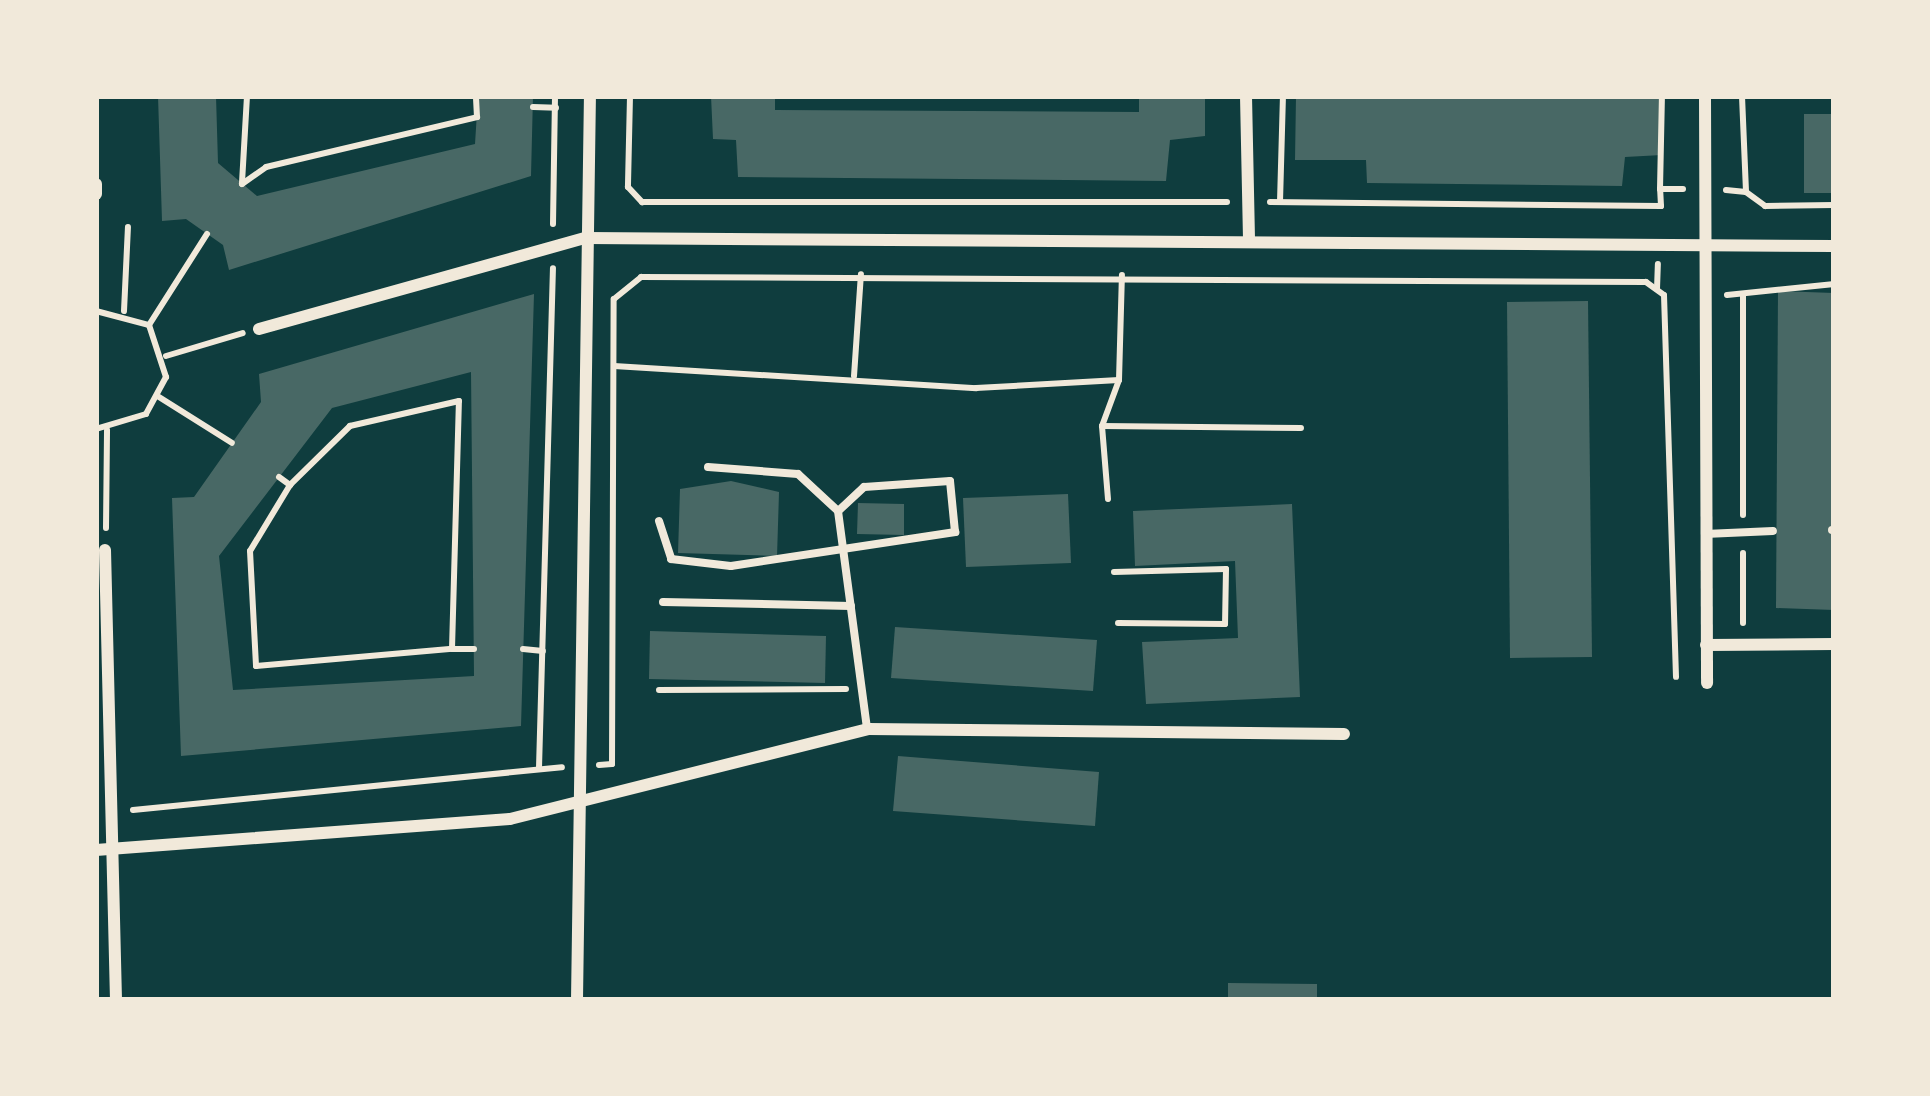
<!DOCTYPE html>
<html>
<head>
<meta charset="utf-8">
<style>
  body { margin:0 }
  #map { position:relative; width:1930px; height:1096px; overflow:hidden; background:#0f3d3e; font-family:Montserrat,sans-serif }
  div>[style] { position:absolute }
  .building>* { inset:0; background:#486865 }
  .path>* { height:6px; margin:-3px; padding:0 3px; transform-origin:3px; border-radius:3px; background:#f1e9da }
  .service>* { height:8px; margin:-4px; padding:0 4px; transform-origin:4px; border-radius:4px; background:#f1e9da }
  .minor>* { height:12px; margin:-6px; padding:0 6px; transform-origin:6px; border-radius:6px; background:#f1e9da }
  span { translate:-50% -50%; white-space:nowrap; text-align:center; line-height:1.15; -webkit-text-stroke:12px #f1e9da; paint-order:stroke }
  .frame { position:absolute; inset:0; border:99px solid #f1e9da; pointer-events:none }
</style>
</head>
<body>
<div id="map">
  <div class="building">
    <i style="clip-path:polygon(158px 96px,216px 96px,218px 163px,257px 196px,475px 144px,478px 96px,533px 96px,531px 176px,229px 270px,223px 245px,186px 219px,162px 221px)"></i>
    <i style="clip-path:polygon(711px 96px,775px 96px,775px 110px,1139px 112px,1139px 96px,1205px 96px,1205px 136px,1170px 140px,1166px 181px,738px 177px,736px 140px,713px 139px)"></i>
    <i style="clip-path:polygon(1296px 96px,1662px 96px,1662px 155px,1625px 157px,1622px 186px,1367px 183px,1366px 160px,1295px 160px)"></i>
    <i style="clip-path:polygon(1804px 114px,1834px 114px,1834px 193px,1804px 193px)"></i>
    <i style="clip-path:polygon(1778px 291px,1834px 293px,1834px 610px,1776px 608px)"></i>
    <i style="clip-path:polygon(evenodd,534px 294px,521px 726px,181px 756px,172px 498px,194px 497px,261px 402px,259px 374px,534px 294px,471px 372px,474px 676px,233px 690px,219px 556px,332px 408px,471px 372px)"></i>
    <i style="clip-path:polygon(1588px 301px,1592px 657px,1510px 658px,1507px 302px)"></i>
    <i style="clip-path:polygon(731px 481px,779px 492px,777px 556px,678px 553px,680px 489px)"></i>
    <i style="clip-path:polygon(1068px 494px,1071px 563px,966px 567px,963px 498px)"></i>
    <i style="clip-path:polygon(858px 503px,904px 504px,904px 535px,857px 534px)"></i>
    <i style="clip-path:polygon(1292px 504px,1300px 697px,1146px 704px,1142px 642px,1238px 638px,1235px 561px,1135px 566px,1133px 511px)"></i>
    <i style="clip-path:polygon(895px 627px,1097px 640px,1093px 691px,891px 678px)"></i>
    <i style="clip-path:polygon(650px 631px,826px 636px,825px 683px,649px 679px)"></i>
    <i style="clip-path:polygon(898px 756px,1099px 772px,1095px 826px,893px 811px)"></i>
    <i style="clip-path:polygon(1228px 983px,1317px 984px,1317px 1000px,1228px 1000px)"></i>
  </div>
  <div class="path">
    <i style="left:247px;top:96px;width:88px;rotate:93.3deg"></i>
    <i style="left:242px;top:184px;width:29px;rotate:-35deg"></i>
    <i style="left:266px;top:167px;width:217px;rotate:-13.3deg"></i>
    <i style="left:477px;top:117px;width:21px;rotate:-93deg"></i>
    <i style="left:630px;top:96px;width:91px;rotate:91.3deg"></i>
    <i style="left:628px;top:187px;width:21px;rotate:47deg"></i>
    <i style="left:642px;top:202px;width:585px"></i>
    <i style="left:1742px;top:96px;width:96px;rotate:87.6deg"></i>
    <i style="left:1746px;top:192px;width:24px;rotate:36deg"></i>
    <i style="left:1765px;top:206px;width:69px;rotate:-0.8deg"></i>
    <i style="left:533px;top:107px;width:23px;rotate:2deg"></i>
    <i style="left:1660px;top:189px;width:93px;rotate:-88.8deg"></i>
    <i style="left:1726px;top:190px;width:20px;rotate:6deg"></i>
    <i style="left:1270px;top:202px;width:391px;rotate:0.6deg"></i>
    <i style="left:1661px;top:206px;width:17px;rotate:-93deg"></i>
    <i style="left:1660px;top:189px;width:23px"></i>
    <i style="left:1280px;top:202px;width:106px;rotate:-88.4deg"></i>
    <i style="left:553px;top:224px;width:128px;rotate:-89.1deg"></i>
    <i style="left:1657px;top:289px;width:25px;rotate:-88deg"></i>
    <i style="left:1727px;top:295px;width:108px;rotate:-5.9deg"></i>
    <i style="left:96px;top:311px;width:55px;rotate:14.8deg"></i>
    <i style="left:149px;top:325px;width:55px;rotate:71.9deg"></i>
    <i style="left:166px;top:377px;width:42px;rotate:118.4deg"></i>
    <i style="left:146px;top:414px;width:52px;rotate:163.3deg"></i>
    <i style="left:124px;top:311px;width:84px;rotate:-87.3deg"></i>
    <i style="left:149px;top:325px;width:108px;rotate:-57.5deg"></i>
    <i style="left:166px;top:356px;width:80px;rotate:-16.6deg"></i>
    <i style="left:614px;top:366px;width:363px;rotate:3.5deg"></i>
    <i style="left:976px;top:388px;width:143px;rotate:-3.2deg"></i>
    <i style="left:1119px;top:380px;width:105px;rotate:-88.4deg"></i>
    <i style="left:854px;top:376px;width:102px;rotate:-86.1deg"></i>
    <i style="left:159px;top:397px;width:86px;rotate:32.2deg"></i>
    <i style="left:1102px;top:426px;width:199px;rotate:0.6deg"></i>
    <i style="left:279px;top:477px;width:14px;rotate:36deg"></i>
    <i style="left:290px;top:485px;width:77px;rotate:121.2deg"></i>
    <i style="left:250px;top:551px;width:115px;rotate:87deg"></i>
    <i style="left:256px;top:666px;width:197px;rotate:-5deg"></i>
    <i style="left:452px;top:649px;width:248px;rotate:-88.4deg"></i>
    <i style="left:459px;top:401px;width:112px;rotate:167.1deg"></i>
    <i style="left:350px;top:426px;width:84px;rotate:135.5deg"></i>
    <i style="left:1108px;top:499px;width:73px;rotate:-94.7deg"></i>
    <i style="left:1102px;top:426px;width:49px;rotate:-69.7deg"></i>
    <i style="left:1743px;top:515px;width:219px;rotate:-90deg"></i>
    <i style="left:106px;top:528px;width:98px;rotate:-89.4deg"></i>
    <i style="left:1743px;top:553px;width:70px;rotate:90deg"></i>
    <i style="left:1114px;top:572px;width:112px;rotate:-1.5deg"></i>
    <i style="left:1226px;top:569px;width:55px;rotate:91deg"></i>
    <i style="left:1225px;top:624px;width:107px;rotate:-179.5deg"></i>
    <i style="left:453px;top:649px;width:21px"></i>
    <i style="left:523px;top:649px;width:20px;rotate:6deg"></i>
    <i style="left:659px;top:690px;width:187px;rotate:-0.3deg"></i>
    <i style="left:599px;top:765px;width:13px;rotate:-4deg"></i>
    <i style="left:612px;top:764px;width:465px;rotate:-89.8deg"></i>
    <i style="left:614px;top:299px;width:35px;rotate:-39deg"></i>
    <i style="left:641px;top:277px;width:1005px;rotate:0.29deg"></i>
    <i style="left:1646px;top:282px;width:22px;rotate:36deg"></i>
    <i style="left:1664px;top:295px;width:382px;rotate:88.2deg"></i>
    <i style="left:539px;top:768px;width:500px;rotate:-88.4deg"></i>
    <i style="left:133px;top:810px;width:431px;rotate:-5.7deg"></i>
  </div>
  <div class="service">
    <i style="left:708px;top:467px;width:90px;rotate:4.4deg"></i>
    <i style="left:798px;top:474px;width:54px;rotate:42.8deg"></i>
    <i style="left:838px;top:511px;width:219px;rotate:82.4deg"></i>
    <i style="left:659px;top:521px;width:40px;rotate:72deg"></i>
    <i style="left:671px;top:559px;width:60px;rotate:6.7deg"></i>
    <i style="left:731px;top:566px;width:227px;rotate:-8.6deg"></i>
    <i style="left:955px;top:532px;width:51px;rotate:-95.6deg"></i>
    <i style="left:950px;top:481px;width:86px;rotate:176deg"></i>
    <i style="left:864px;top:487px;width:35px;rotate:137deg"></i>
    <i style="left:1832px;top:530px;width:2px"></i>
    <i style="left:1705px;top:534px;width:68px;rotate:-2.5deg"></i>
    <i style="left:663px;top:602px;width:188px;rotate:1.2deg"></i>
  </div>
  <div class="minor">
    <i style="left:1246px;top:96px;width:144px;rotate:88.8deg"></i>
    <i style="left:1705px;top:96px;width:587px;rotate:89.8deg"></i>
    <i style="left:96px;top:184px;width:10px;rotate:90deg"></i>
    <i style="left:259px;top:329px;width:339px;rotate:-15.6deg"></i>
    <i style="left:586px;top:238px;width:1248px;rotate:0.37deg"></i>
    <i style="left:105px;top:550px;width:450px;rotate:88.6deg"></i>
    <i style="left:1706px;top:645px;width:128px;rotate:-0.4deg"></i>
    <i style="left:96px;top:850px;width:415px;rotate:-4.3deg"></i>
    <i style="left:510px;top:819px;width:369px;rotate:-14.1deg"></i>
    <i style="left:868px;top:729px;width:476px;rotate:0.6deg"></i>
    <i style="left:577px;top:1000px;width:904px;rotate:-89.18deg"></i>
  </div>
  <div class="frame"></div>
</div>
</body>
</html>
